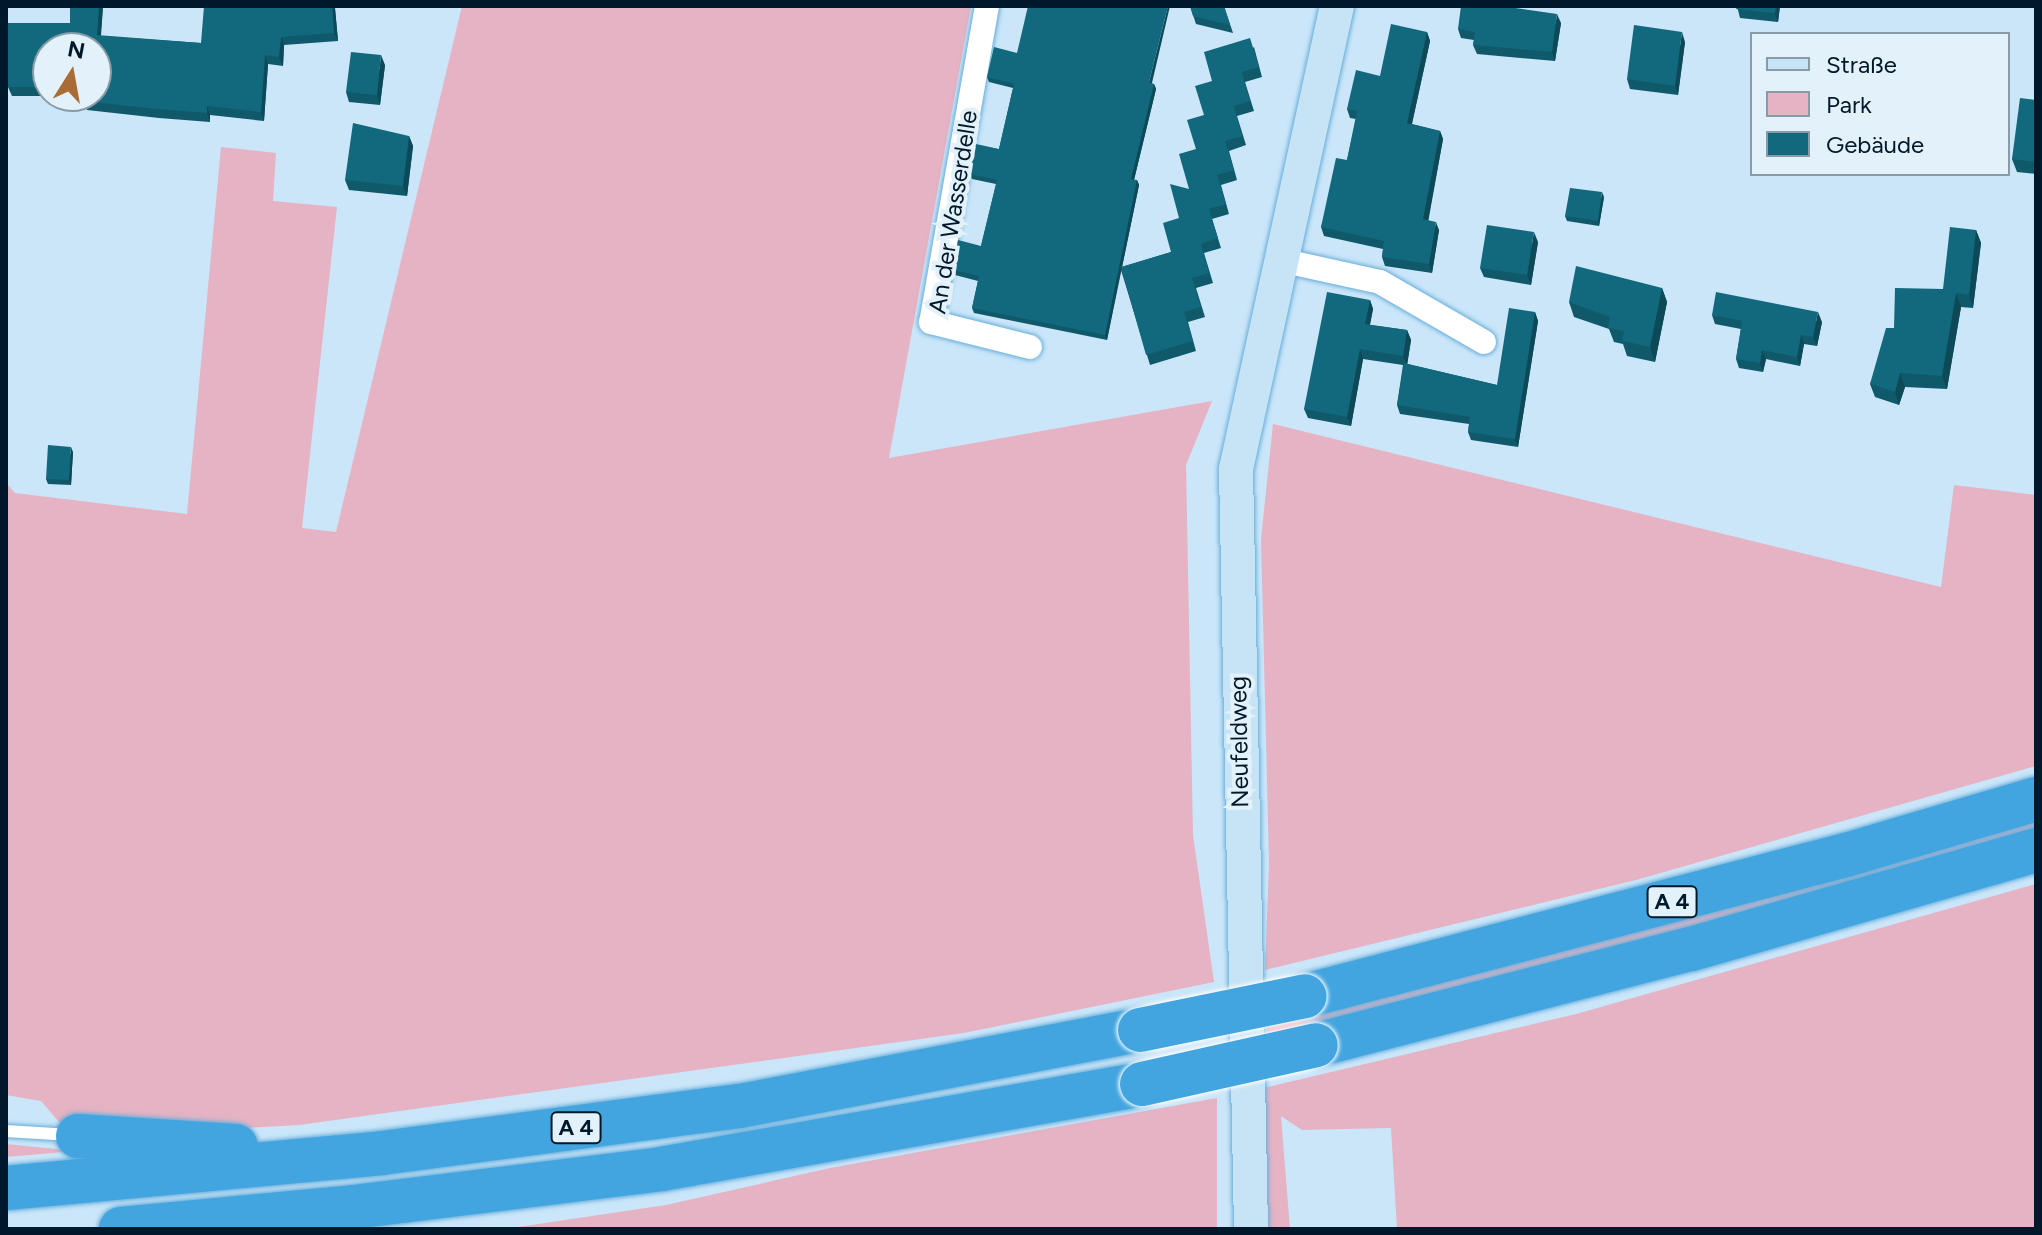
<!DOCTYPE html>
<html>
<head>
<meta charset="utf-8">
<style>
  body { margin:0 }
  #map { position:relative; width:2042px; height:1235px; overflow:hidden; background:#cbe6f9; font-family:Figtree,sans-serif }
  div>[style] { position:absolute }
  .green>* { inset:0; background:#e5b3c3 }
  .roads { filter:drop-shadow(0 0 2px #67aedb) drop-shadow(0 0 2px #67aedb) }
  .service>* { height:12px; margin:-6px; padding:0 6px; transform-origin:6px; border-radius:6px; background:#fff }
  .minor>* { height:24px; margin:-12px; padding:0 12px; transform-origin:12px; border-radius:12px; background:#fff }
  .secondary>* { height:34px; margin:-17px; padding:0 17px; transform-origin:17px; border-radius:17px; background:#c6e4f5 }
  .motorway>* { height:44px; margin:-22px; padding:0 22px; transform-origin:22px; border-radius:22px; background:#42a5df }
  .bridges { filter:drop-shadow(0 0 2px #fff) drop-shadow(0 0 2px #fff) }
  .motorway-bridge>* { height:44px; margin:-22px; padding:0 22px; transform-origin:22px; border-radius:22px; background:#42a5df }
  .wall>* { inset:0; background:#0f596b }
  .shaded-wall>* { inset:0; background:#0d4957 }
  .building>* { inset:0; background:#12687c }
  span { translate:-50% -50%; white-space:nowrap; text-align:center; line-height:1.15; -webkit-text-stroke:8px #e3f1fb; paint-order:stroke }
  .shield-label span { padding:2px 6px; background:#e3f1fb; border:2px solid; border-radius:6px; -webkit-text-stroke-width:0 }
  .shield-label { font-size:22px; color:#00192a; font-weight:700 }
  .street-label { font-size:24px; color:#00192a }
  .frame { position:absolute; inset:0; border:8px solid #00192a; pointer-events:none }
  .legend { position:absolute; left:1750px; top:32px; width:260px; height:144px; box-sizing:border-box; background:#e3f1fb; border:2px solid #889ba7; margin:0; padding:10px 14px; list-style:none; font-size:24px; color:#00192a }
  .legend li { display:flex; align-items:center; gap:16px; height:40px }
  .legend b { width:40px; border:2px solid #889ba7 }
  .north { position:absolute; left:32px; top:32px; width:80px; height:80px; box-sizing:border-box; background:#e3f1fb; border:2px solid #889ba7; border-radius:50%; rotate:11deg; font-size:22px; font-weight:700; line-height:32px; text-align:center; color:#00192a }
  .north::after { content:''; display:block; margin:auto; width:28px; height:36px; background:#ab6b34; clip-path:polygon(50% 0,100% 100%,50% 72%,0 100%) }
</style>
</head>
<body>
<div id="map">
  <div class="green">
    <i style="clip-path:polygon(462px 6px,971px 6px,889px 458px,1212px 401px,1186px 465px,1193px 835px,1214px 982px,964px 1033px,299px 1125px,208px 1130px,84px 1126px,59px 1122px,41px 1101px,6px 1095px,6px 483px,15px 493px,187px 514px,221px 147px,276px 153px,273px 201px,337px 207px,302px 528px,336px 532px)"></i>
    <i style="clip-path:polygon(1273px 424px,1941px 587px,1954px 485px,2036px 495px,2036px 766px,1636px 880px,1265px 970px,1269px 863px,1261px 539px)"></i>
    <i style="clip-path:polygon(2036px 818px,2036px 832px,1880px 878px,1267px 1036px,1267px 1021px)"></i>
    <i style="clip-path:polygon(2036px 884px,2036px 1229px,1397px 1229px,1391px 1128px,1302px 1130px,1281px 1116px,1290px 1229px,1267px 1229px,1264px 1088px,1576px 1014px)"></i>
    <i style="clip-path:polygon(1217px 1098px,1217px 1229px,505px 1229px,666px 1205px,830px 1168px)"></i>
    <i style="clip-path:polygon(6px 1144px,76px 1151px,6px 1157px)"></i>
  </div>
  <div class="roads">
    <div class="service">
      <i style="left:6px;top:1131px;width:65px;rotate:3.5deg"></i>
    </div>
    <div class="minor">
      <i style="left:987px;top:6px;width:321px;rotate:100deg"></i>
      <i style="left:931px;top:322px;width:102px;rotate:14.2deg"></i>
      <i style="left:1280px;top:260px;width:102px;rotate:12.4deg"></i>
      <i style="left:1380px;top:282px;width:120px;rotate:30deg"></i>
    </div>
    <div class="secondary">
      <i style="left:1251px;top:1229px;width:760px;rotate:-91.13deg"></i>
      <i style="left:1236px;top:469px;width:474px;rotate:-77.7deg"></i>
    </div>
    <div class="motorway">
      <i style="left:1305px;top:996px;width:559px;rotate:-14.61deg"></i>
      <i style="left:1846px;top:855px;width:198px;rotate:-16.4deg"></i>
      <i style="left:1316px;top:1045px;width:387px;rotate:-14.4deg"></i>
      <i style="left:1691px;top:949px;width:359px;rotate:-16deg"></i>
      <i style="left:78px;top:1136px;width:158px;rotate:3.6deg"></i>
      <i style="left:6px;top:1188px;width:378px;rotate:-5.3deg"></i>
      <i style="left:382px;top:1153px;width:361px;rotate:-7.5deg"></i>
      <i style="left:740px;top:1106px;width:407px;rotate:-10.8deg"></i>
      <i style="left:121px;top:1229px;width:233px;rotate:-5.4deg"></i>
      <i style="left:353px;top:1207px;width:310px;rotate:-7deg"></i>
      <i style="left:661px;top:1169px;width:488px;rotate:-10deg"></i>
    </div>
  </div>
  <div class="bridges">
    <div class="motorway-bridge">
      <i style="left:1140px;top:1030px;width:168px;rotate:-11.6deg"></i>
      <i style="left:1142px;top:1084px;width:178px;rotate:-12.6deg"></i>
    </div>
  </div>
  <div class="wall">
    <i style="clip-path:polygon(70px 6px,103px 6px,101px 36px,201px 43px,335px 8px,338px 41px,284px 45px,283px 66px,268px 64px,264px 121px,210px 115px,210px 122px,159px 118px,87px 110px,84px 101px,58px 96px,96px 96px,48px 48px,48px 96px,12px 96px,8px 87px,8px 72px,6px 72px,6px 23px,70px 23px)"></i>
    <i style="clip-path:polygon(1190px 6px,1224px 6px,1233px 33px,1196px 24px)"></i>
    <i style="clip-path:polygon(1737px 6px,1780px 6px,1778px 22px,1740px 18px)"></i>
    <i style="clip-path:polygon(1561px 23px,1555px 61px,1477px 54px,1473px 45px,1474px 40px,1461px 38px,1458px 29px)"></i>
    <i style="clip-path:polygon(1427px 32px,1430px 41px,1412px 124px,1440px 131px,1443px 139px,1428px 220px,1439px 230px,1432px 273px,1385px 266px,1382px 257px,1383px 249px,1324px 236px,1321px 227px,1347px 160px,1356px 119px,1350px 118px,1347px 109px,1380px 76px)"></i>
    <i style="clip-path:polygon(1685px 42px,1678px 95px,1630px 89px,1627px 79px)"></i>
    <i style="clip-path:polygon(1254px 47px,1262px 77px,1245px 82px,1254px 111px,1237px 116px,1246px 145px,1229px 151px,1237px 180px,1221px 185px,1229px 214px,1212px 219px,1221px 248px,1204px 253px,1213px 283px,1196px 288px,1205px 317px,1188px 322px,1196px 351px,1150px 365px,1121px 270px,1107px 340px,974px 313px,972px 308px,978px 281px,955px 275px,953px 270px,981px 246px,996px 184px,972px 179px,970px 174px,999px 149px,1013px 88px,989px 82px,987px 77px,1154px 84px,1156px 89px,1134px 180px,1137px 180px,1139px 185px,1122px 267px,1171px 252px,1179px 218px,1189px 189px,1196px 149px,1212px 81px)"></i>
    <i style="clip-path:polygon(385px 65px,380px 105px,349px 102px,346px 92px)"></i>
    <i style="clip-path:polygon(2036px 100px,2036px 174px,2017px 172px,2012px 159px)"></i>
    <i style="clip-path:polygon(409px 136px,413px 146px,407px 196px,349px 190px,345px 180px)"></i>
    <i style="clip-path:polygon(1604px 197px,1599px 226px,1567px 221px,1565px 216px)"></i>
    <i style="clip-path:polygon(1976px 230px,1981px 243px,1973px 308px,1961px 307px,1947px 389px,1905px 387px,1899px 405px,1875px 397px,1870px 384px,1894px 328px,1943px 289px)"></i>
    <i style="clip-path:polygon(1538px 242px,1531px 285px,1484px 277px,1480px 268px)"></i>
    <i style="clip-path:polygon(1662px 288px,1667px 302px,1655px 362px,1627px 356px,1623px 344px,1614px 342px,1609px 329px,1574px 317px,1569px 302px)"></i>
    <i style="clip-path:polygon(1370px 300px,1373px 309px,1370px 325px,1407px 330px,1411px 340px,1407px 364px,1497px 385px,1535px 312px,1538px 321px,1518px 447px,1471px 440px,1468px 432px,1469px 424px,1400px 414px,1397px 405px,1403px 365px,1363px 359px,1351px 426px,1308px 418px,1304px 409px)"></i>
    <i style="clip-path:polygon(1712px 315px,1822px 322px,1817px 346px,1804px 344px,1800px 366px,1766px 359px,1763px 372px,1739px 368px,1736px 359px,1741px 329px,1715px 324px)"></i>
    <i style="clip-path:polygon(73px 452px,71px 485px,48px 484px,46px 479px)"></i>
  </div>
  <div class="shaded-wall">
    <i style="clip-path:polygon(99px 6px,103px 6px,100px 44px,97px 35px)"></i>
    <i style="clip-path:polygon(332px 6px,334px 6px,335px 8px,338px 41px,334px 33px)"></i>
    <i style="clip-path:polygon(1168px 6px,1170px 6px,1151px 87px,1149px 82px)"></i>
    <i style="clip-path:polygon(1776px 6px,1780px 6px,1778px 22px,1775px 13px)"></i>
    <i style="clip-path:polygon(1557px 14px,1561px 23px,1555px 61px,1552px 52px)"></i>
    <i style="clip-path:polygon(1427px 32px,1430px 41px,1410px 132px,1407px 123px)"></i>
    <i style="clip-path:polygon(1682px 32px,1685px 42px,1678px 95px,1675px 86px)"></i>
    <i style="clip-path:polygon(281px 37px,284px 45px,283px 66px,279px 57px)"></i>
    <i style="clip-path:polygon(265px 55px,268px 64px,264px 121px,261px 112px)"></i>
    <i style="clip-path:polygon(381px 55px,385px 65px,380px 105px,377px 95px)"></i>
    <i style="clip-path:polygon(1154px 84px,1156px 89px,1133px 184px,1131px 179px)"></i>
    <i style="clip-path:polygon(207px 106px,210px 115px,210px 122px,207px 113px)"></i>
    <i style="clip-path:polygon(1440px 131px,1443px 139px,1427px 228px,1423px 219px)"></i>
    <i style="clip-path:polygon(409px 136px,413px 146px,407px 196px,403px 186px)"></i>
    <i style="clip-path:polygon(1137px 180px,1139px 185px,1107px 340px,1105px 335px)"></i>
    <i style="clip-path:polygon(1602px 192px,1604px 197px,1599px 226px,1598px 221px)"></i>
    <i style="clip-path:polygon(1436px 222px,1439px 230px,1432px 273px,1429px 264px)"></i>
    <i style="clip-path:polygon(1976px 230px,1981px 243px,1973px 308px,1969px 295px)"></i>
    <i style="clip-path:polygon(1534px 232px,1538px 242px,1531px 285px,1527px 275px)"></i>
    <i style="clip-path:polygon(1662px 288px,1667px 302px,1655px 362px,1650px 347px)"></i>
    <i style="clip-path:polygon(1956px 293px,1961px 307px,1947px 389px,1942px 376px)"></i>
    <i style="clip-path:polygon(1370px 300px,1373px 309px,1368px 333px,1365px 324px)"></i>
    <i style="clip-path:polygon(1535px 312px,1538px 321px,1518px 447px,1515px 439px)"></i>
    <i style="clip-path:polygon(1818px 312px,1822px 322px,1817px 346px,1813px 337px)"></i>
    <i style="clip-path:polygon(1407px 330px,1411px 340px,1407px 366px,1403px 356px)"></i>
    <i style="clip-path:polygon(1801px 335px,1804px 344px,1800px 366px,1797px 357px)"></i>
    <i style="clip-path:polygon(1360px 349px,1363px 359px,1351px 426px,1347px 417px)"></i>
    <i style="clip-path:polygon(1762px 350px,1766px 359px,1763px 372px,1760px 363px)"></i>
    <i style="clip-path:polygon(1900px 373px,1905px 387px,1899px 405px,1895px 392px)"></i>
    <i style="clip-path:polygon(71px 447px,73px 452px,71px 485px,69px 480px)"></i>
  </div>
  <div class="building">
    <i style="clip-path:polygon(70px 6px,99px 6px,97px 35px,201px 43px,204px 6px,332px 6px,334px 33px,281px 37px,279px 57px,265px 55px,261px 112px,207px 106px,207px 113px,156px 109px,84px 101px,84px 96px,96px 96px,96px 48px,48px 48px,48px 87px,8px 87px,8px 64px,6px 64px,6px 23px,70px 23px)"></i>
    <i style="clip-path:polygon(1028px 6px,1168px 6px,1149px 82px,1154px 84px,1131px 179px,1137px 180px,1105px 335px,972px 308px,979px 276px,953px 270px,958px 240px,981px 246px,997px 180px,970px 174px,976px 144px,999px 149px,1014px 84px,987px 77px,994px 47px,1017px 53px)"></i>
    <i style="clip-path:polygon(1190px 6px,1224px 6px,1230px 25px,1193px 16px)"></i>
    <i style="clip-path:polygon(1461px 6px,1501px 6px,1557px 14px,1552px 52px,1473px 45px,1475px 32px,1458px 29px)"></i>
    <i style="clip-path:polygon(1737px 6px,1776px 6px,1775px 13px,1736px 9px)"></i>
    <i style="clip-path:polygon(1391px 24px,1427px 32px,1407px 123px,1440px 131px,1423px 219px,1436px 222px,1429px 264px,1382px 257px,1384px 241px,1321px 227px,1336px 158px,1347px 160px,1357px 111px,1347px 109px,1356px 70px,1380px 76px)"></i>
    <i style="clip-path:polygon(1634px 25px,1682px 32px,1675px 86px,1627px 79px)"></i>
    <i style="clip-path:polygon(1250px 38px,1259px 67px,1242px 72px,1250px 101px,1234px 106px,1242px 136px,1225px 141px,1234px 170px,1217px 175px,1226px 204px,1209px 209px,1218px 238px,1201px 244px,1209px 273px,1192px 278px,1201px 307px,1184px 312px,1193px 341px,1146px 355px,1121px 267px,1171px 252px,1163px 223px,1179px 218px,1170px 184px,1189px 189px,1179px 154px,1196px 149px,1187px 120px,1204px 115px,1195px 86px,1212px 81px,1204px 52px)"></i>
    <i style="clip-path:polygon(351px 52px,381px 55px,377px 95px,346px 92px)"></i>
    <i style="clip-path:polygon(2020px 98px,2036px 100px,2036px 162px,2012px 159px)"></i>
    <i style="clip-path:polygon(353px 123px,409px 136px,403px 186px,345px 180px)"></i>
    <i style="clip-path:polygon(1570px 188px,1602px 192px,1598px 221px,1565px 216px)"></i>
    <i style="clip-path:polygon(1487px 225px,1534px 232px,1527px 275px,1480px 268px)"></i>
    <i style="clip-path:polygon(1950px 227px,1976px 230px,1969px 295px,1956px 293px,1942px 376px,1900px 373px,1895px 392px,1870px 384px,1886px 328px,1894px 328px,1895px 288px,1943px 289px)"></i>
    <i style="clip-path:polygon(1576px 266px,1662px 288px,1650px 347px,1622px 341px,1624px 331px,1608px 328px,1610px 317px,1569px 302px)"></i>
    <i style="clip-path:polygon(1327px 292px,1370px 300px,1365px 324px,1407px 330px,1403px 356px,1360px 349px,1347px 417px,1304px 409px)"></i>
    <i style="clip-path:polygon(1716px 292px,1818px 312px,1813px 337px,1801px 335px,1797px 357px,1762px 350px,1760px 363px,1736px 359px,1742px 321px,1712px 315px)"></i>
    <i style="clip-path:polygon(1509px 308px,1535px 312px,1515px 439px,1468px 432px,1470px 417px,1397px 405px,1404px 363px,1497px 385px)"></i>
    <i style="clip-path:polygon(48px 445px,71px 447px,69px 480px,46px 479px)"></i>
  </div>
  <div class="shield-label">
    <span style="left:1672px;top:902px">A 4</span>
    <span style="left:576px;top:1128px">A 4</span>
  </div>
  <div class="street-label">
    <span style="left:953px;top:212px;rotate:-81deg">An der Wasserdelle</span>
    <span style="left:1239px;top:742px;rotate:-91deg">Neufeldweg</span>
  </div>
  <div class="frame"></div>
  <ul class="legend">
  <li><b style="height:10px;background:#c6e4f5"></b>Straße</li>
  <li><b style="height:22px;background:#e5b3c3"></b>Park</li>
  <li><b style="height:22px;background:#12687c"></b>Gebäude</li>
  </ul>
  <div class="north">N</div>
</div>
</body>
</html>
